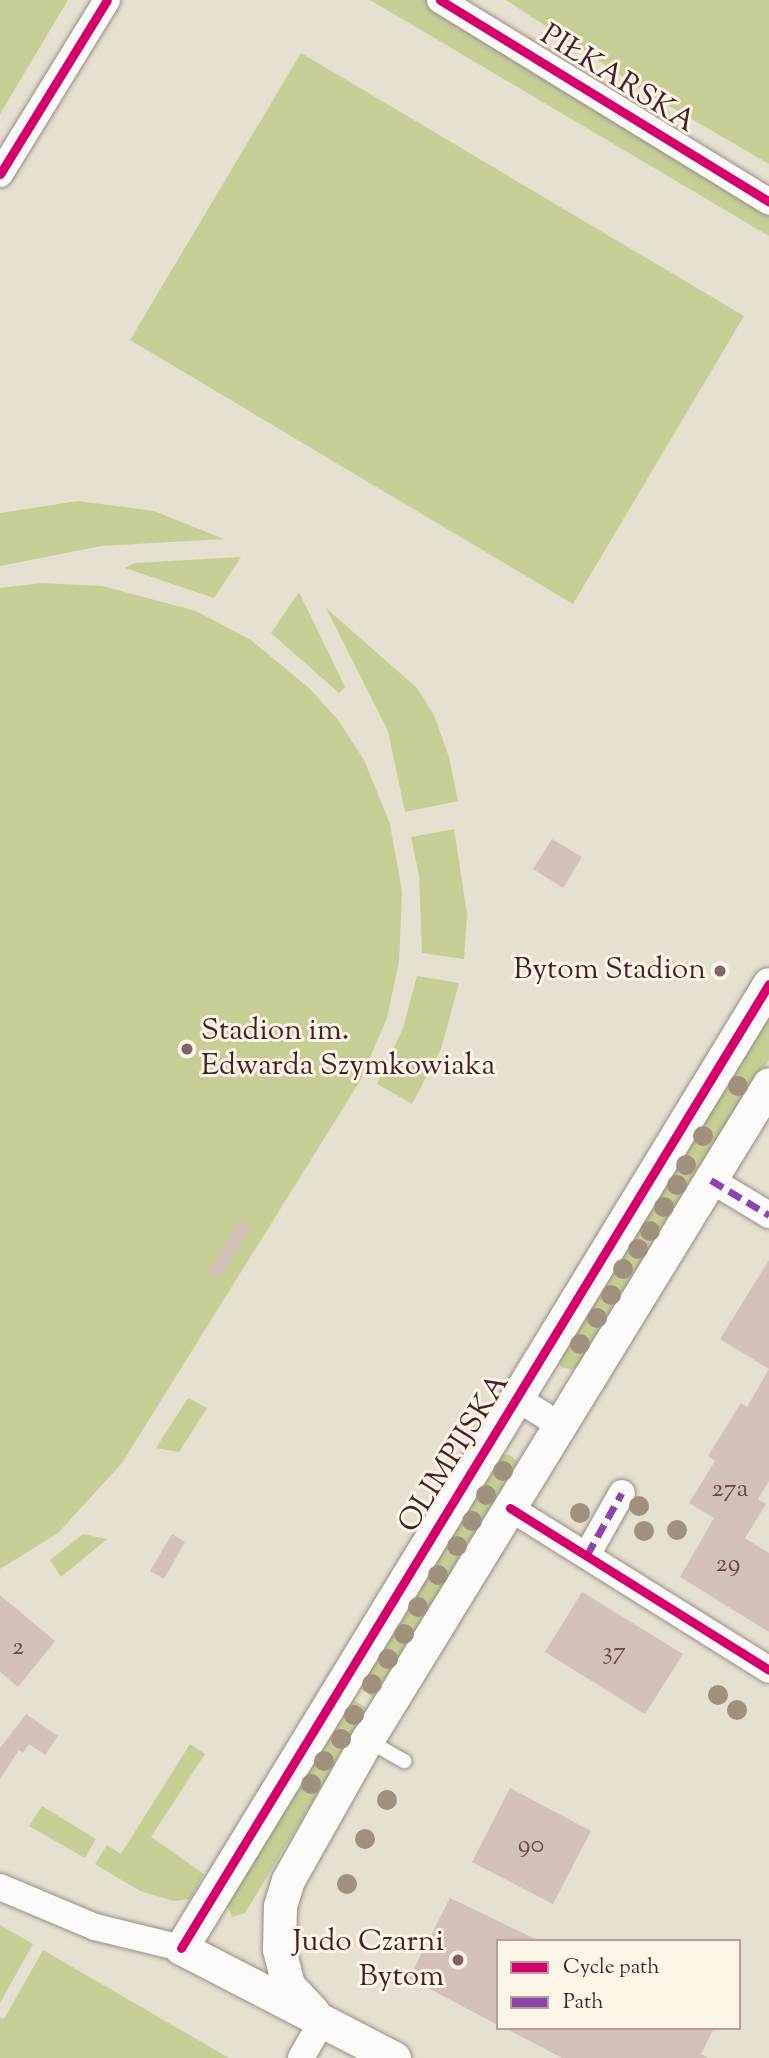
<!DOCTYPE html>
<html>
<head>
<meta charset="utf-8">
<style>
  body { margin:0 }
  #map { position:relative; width:769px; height:2058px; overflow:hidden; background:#e5e0cf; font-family:"Sorts Mill Goudy",serif }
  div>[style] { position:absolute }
  .green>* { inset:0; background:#c7ce94 }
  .building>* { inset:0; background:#d3c1b7 }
  .roads { filter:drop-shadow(0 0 2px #978d86) drop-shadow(0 0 2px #978d86) }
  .service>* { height:14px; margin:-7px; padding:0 7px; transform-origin:7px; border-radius:7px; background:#fbfaf8 }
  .minor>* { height:26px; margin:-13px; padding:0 13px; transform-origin:13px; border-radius:13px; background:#fbfaf8 }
  .tertiary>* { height:33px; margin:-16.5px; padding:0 16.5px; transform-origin:16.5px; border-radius:16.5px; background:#fbfaf8 }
  .quiet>* { height:7px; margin-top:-3.5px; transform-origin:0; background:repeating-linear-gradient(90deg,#8e44ad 0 14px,transparent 0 21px) }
  .cycleway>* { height:9px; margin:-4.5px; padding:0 4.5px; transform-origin:4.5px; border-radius:4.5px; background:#d6006c }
  .trees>* { width:20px; height:20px; margin:-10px; border-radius:50%; background:#a0907e }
  .dots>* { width:19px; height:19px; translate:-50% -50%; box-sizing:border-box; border:4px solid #fcf5e5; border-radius:50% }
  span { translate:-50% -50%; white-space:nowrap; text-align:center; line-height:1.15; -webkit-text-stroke:6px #fcf5e5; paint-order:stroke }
  .number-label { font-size:26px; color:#6c484e }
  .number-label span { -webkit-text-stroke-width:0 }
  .street-label { font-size:30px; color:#4a1f2b }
  .poi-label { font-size:30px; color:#4a1f2b }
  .right { translate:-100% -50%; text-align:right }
  .left { translate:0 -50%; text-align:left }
  .legend { position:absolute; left:496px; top:1939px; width:245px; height:91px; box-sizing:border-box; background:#fcf5e5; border:2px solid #b59f9b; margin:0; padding:9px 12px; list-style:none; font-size:21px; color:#4a1f2b }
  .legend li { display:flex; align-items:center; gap:14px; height:35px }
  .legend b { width:35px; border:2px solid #b59f9b }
</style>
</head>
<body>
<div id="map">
  <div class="green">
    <i style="clip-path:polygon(0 0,68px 0,0 114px)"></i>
    <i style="clip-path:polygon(370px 0,440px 0,769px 202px,769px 236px)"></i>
    <i style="clip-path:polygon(506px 0,769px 0,769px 164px,652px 96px)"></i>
    <i style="clip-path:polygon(301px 53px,744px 316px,573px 604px,130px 340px)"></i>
    <i style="clip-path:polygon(78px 501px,154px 511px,224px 539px,101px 546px,0 566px,0 513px)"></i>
    <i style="clip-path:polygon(241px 557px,214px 598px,125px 568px,135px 563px)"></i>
    <i style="clip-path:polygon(42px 583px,102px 586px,196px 611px,251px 640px,310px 689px,338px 720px,364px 760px,390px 824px,402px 892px,399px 961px,387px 1018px,360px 1081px,122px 1463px,58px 1533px,0 1569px,0 588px)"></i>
    <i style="clip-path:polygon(299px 592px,345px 687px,339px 693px,271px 633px)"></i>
    <i style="clip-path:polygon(326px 608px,417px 688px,434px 715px,449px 757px,458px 801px,405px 812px,388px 731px)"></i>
    <i style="clip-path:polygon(454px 829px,467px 914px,464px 959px,422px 953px,419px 875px,411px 837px)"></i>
    <i style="clip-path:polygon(417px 976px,459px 983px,441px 1049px,412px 1104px,377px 1084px,403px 1028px)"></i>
    <i style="clip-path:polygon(769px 1016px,769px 1060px,582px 1364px,572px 1370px,561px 1367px,559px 1358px)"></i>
    <i style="clip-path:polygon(188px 1398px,207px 1408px,179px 1452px,156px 1448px)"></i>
    <i style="clip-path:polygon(500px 1455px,510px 1455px,518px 1462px,515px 1475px,375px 1699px,358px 1687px)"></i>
    <i style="clip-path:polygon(83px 1534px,107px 1539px,61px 1577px,50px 1560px)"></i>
    <i style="clip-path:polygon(352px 1699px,369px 1709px,245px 1913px,232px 1917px,227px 1905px)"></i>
    <i style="clip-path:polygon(190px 1744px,205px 1754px,151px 1837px,204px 1874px,190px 1899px,174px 1901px,140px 1891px,95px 1864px,107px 1845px,121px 1854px)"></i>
    <i style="clip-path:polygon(42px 1806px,96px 1839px,85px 1858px,29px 1826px)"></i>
    <i style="clip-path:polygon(0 1925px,33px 1944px,0 2003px)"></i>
    <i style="clip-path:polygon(43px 1950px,229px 2058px,0 2058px,0 2018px,4px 2019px)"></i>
  </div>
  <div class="building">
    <i style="clip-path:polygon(552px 839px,582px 857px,563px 888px,533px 869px)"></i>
    <i style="clip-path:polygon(240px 1220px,251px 1227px,219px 1279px,208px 1273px)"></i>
    <i style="clip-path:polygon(769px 1260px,769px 1481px,758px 1499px,766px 1504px,745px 1538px,769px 1553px,769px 1632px,680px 1577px,714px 1518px,689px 1503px,715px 1461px,708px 1456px,741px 1403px,747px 1407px,769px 1369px,720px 1339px)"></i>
    <i style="clip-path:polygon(172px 1534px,185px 1542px,164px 1579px,150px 1571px)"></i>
    <i style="clip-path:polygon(582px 1592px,683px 1654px,645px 1714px,545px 1652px)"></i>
    <i style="clip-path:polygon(0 1595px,55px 1641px,18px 1687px,0 1672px)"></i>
    <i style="clip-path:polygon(26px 1714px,58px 1736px,45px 1755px,29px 1744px,23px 1753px,19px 1750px,0 1779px,0 1748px)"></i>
    <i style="clip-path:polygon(510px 1788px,591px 1831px,553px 1904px,472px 1862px)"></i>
    <i style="clip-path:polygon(450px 1898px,540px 1941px,498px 1941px,498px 2025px,409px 1978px)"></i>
    <i style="clip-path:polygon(505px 2028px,710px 2028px,713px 2030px,701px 2054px,708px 2058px,562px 2058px)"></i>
  </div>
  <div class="roads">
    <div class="service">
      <i style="left:367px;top:1740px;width:43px;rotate:29.6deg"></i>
    </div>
    <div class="minor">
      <i style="left:440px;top:0;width:386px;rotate:31.5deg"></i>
      <i style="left:0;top:174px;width:204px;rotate:-58.4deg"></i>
      <i style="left:711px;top:1180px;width:68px;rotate:31.1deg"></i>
      <i style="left:518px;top:1399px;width:51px;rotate:32.1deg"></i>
      <i style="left:510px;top:1508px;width:305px;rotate:32deg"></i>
      <i style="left:587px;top:1555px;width:71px;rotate:-60.6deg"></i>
      <i style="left:0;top:1887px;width:103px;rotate:22.8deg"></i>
      <i style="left:95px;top:1927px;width:89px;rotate:13.7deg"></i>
      <i style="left:301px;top:2058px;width:43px;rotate:-60.4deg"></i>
    </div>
    <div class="tertiary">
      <i style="left:313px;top:2012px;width:37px;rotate:-133deg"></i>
      <i style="left:288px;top:1985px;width:37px;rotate:-104deg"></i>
      <i style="left:279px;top:1949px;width:43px;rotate:-88.7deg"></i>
      <i style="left:280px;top:1906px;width:27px;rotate:-73deg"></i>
      <i style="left:288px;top:1880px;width:161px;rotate:-60.6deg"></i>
      <i style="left:367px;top:1740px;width:769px;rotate:-58.5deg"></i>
      <i style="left:394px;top:2058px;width:240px;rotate:-152.7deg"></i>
      <i style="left:181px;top:1948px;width:1129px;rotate:-58.62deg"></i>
    </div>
  </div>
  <div class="quiet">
    <i style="left:711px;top:1180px;width:68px;rotate:31.1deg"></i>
    <i style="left:587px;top:1555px;width:71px;rotate:-60.6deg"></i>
  </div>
  <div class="cycleway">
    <i style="left:440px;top:0;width:386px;rotate:31.5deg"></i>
    <i style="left:0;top:174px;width:204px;rotate:-58.4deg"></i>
    <i style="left:510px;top:1508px;width:305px;rotate:32deg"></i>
    <i style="left:181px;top:1948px;width:1129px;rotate:-58.62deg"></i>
  </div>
  <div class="trees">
    <i style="left:738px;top:1086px"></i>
    <i style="left:703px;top:1136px"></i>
    <i style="left:686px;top:1165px"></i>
    <i style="left:677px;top:1185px"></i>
    <i style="left:664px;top:1207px"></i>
    <i style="left:650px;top:1231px"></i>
    <i style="left:638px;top:1249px"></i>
    <i style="left:623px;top:1269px"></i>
    <i style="left:611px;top:1295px"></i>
    <i style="left:597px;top:1318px"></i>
    <i style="left:580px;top:1344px"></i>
    <i style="left:503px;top:1471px"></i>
    <i style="left:486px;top:1495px"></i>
    <i style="left:639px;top:1506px"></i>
    <i style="left:580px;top:1513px"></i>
    <i style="left:472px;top:1521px"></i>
    <i style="left:677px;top:1530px"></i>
    <i style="left:644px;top:1531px"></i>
    <i style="left:457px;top:1546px"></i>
    <i style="left:438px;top:1575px"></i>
    <i style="left:418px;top:1607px"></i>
    <i style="left:404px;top:1634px"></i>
    <i style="left:388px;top:1659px"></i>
    <i style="left:372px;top:1684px"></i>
    <i style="left:718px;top:1695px"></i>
    <i style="left:737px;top:1710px"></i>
    <i style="left:354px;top:1715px"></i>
    <i style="left:341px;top:1739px"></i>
    <i style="left:324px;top:1761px"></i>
    <i style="left:311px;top:1784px"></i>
    <i style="left:387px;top:1800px"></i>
    <i style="left:365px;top:1839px"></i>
    <i style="left:347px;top:1884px"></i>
  </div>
  <div class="dots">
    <i style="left:720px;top:971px;background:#806364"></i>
    <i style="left:187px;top:1049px;background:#806364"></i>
    <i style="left:458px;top:1960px;background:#806364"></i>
  </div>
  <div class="number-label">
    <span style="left:730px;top:1490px">27a</span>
    <span style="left:728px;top:1565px">29</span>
    <span style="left:18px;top:1648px">2</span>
    <span style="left:614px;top:1653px">37</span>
    <span style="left:531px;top:1846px">90</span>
  </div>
  <div class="street-label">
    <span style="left:617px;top:80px;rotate:32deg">PIŁKARSKA</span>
    <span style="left:455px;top:1454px;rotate:-58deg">OLIMPIJSKA</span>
  </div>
  <div class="poi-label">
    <span class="right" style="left:706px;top:971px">Bytom Stadion</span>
    <span class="left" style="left:201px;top:1049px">Stadion im.<br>Edwarda Szymkowiaka</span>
    <span class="right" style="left:444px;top:1960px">Judo Czarni<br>Bytom</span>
  </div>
  <ul class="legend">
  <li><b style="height:9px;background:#d6006c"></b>Cycle path</li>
  <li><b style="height:9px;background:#8e44ad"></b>Path</li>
  </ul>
</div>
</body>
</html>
